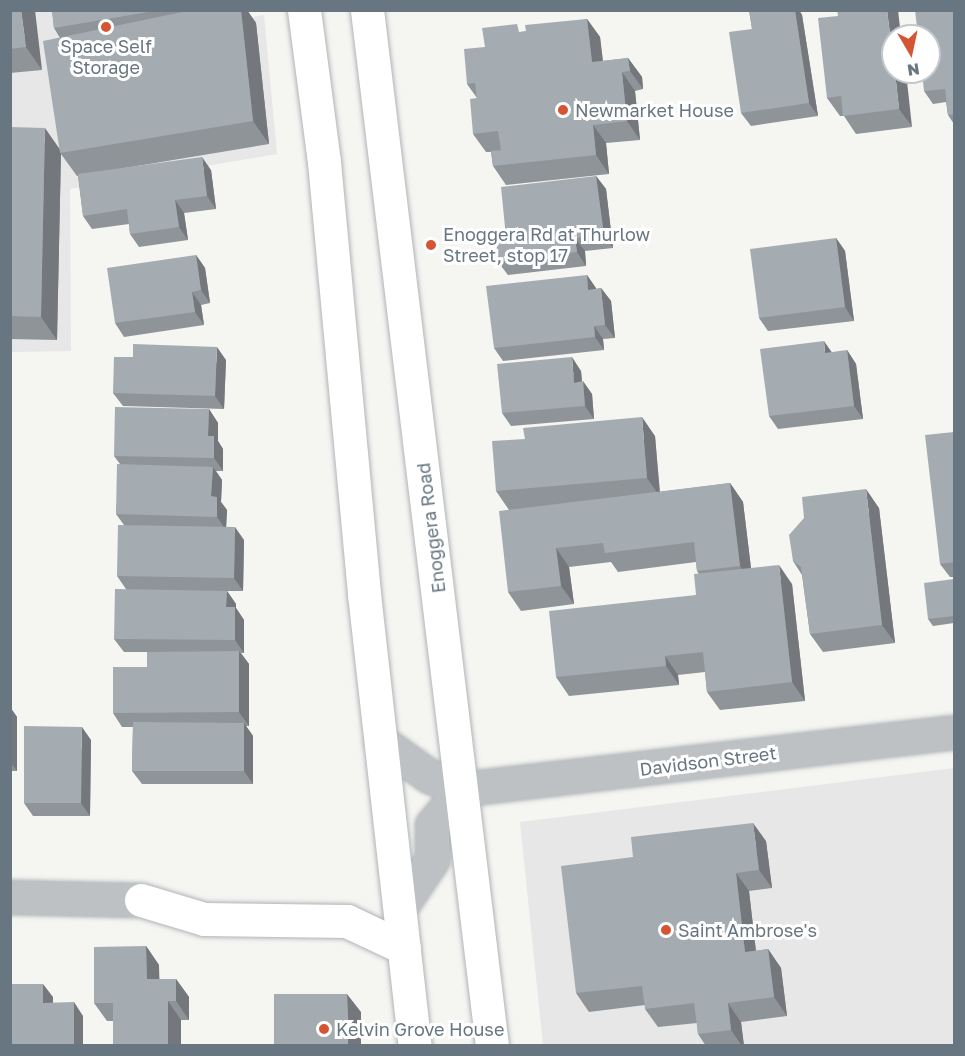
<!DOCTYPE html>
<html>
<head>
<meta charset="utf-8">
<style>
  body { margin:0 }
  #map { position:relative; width:965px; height:1056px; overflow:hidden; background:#f5f5f2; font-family:"Golos Text",sans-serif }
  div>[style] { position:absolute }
  .built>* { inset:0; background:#e6e7e6 }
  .roads { filter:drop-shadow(0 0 2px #b0b5b8) drop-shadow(0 0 2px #b0b5b8) }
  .street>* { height:33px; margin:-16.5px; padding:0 16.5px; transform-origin:16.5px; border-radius:16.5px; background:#bdc1c4 }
  .primary>* { height:33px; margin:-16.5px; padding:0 16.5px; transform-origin:16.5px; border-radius:16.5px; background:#fff }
  .wall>* { inset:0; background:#8e9498 }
  .shaded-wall>* { inset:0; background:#74787c }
  .building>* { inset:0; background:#a5acb1 }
  .dots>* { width:16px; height:16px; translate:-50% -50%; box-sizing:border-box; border:3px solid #fff; border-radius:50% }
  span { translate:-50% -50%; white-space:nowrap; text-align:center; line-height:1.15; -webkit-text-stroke:6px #fff; paint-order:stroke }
  .poi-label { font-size:18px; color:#677681 }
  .left { translate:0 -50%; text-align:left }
  .street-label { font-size:18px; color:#677681 }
  .frame { position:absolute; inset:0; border:12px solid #677681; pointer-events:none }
  .north { position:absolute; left:881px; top:24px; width:60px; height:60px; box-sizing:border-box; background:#fff; border:2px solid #c2c8cd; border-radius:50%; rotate:171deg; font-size:16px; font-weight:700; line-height:24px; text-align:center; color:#677681 }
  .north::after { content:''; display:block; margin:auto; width:21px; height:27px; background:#d55433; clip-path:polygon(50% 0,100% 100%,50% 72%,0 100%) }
</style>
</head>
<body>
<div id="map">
  <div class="built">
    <i style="clip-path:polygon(246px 10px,247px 18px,264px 15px,277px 154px,70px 189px,71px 351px,11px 352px,10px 11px)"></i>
    <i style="clip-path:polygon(954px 768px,954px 1045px,543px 1045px,520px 822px)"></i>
  </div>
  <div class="roads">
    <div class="street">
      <i style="left:380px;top:741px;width:60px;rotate:35.5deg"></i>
      <i style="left:429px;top:776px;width:35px;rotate:22deg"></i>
      <i style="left:462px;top:789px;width:495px;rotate:-6.6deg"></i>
      <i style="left:10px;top:897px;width:131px;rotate:1.3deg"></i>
      <i style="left:399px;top:909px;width:59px;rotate:-56deg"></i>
      <i style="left:432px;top:860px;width:35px;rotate:-90deg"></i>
      <i style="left:432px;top:825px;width:47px;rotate:-50.2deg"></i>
    </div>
    <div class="primary">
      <i style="left:304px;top:10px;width:153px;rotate:82.5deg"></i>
      <i style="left:324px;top:162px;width:434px;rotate:84.7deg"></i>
      <i style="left:364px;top:594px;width:455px;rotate:83.6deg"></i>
      <i style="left:367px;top:10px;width:1044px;rotate:83.12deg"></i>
      <i style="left:141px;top:900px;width:66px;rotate:16.8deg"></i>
      <i style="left:204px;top:919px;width:143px;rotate:0.8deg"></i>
      <i style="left:347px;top:921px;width:63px;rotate:25.3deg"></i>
    </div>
  </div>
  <div class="wall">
    <i style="clip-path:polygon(10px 10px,42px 70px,10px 73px)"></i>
    <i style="clip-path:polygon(52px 10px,247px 10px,256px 23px,269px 144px,125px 168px,211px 170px,216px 209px,184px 213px,188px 240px,139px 247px,130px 234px,129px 224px,92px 229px,83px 216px,78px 176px,77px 176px,61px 154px,57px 340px,10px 339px,10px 127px,60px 149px,60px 38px,54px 28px)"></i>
    <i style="clip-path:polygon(749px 10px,799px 10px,802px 15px,818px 116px,751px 126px,741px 113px,752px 29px)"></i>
    <i style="clip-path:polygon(954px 10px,954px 124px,948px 115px,946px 102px,933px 104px,924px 91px)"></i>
    <i style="clip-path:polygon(838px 16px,912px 127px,856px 134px,844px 116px,840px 116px,827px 98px)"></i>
    <i style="clip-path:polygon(587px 19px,600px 37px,603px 61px,628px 58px,642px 77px,643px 89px,635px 91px,640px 140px,606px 143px,609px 174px,506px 185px,493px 166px,491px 152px,486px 152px,473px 134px,477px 98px,467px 84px,485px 47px,523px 32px)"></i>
    <i style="clip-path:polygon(596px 176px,606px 189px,613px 248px,585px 251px,586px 266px,508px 275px,498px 262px,506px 237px)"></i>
    <i style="clip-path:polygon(836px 238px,845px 251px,854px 321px,768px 331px,759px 318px)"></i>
    <i style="clip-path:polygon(196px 255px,205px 268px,210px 303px,201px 305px,204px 325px,124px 337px,115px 323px)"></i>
    <i style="clip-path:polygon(587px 275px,596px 289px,601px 288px,611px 301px,615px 338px,603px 339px,604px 350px,503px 361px,494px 348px)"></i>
    <i style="clip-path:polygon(847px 350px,856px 364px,863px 419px,778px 429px,769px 416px)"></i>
    <i style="clip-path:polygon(226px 360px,224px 409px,123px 406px,113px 393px)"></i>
    <i style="clip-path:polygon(581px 371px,582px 381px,592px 394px,594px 419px,511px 426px,502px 413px)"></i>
    <i style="clip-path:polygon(209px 409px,218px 423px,218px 441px,223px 449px,223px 471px,216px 471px,222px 480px,221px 502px,227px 510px,226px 527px,244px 540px,243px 591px,227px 591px,236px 604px,236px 608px,244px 620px,244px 653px,241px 653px,249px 664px,249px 726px,246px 726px,253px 736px,253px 784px,142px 784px,132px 771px,133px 727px,122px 727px,113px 713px,147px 667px,147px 652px,124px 652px,114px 639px,126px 589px,117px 576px,124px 525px,116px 514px,120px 464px,114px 456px)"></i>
    <i style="clip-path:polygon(954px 432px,954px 577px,950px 577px,940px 564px)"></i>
    <i style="clip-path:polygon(655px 436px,660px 492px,730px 483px,743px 502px,751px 568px,792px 584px,805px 701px,720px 710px,707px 692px,705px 672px,678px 675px,679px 685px,569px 696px,556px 677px,696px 595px,699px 574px,697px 571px,696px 562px,618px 572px,611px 562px,569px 567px,574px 604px,521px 611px,508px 592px,509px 510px,496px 491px)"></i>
    <i style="clip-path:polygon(879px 508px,895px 643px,823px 652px,810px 634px,802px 575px,793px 561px)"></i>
    <i style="clip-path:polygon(954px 579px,954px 623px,933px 626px,928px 619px)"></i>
    <i style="clip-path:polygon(10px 707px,17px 717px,17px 771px,10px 771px)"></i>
    <i style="clip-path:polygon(91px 740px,90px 816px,33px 816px,24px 803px)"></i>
    <i style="clip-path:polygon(766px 841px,772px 888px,749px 891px,756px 951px,768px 949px,781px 968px,787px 1016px,741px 1022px,744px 1046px,706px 1046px,698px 1034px,697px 1023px,658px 1027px,645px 1009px,645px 1005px,589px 1012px,576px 993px)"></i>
    <i style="clip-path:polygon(146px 946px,159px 965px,159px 979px,176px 979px,189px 997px,189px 1020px,181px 1020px,181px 1046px,113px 1046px,113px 1021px,107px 1021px,94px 1003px)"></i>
  </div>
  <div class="shaded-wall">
    <i style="clip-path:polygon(21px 10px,35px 10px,42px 70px,26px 47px)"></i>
    <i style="clip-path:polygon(241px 10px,247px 10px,256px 23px,269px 144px,253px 121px)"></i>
    <i style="clip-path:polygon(795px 10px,799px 10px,802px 15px,818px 116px,809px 103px)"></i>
    <i style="clip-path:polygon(887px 10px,898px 10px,901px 36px,893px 36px,893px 58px)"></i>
    <i style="clip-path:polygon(587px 19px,600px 37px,605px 81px,592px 62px)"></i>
    <i style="clip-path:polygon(628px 58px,642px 77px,643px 89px,630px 71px)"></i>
    <i style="clip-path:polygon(622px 72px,635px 91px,640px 140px,627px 121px)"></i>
    <i style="clip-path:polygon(895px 72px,906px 72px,912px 127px,899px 109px)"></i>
    <i style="clip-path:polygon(593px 125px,606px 143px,609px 174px,596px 155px)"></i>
    <i style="clip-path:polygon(45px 128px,61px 151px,57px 340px,41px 317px)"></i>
    <i style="clip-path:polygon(202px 157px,211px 170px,216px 209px,207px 196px)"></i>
    <i style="clip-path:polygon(596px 176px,606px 189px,613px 248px,604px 235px)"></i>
    <i style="clip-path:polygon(175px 200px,184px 213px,188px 240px,179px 227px)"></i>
    <i style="clip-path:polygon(575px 238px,585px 251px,586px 266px,577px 252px)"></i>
    <i style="clip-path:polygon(836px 238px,845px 251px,854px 321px,845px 307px)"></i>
    <i style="clip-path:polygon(196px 255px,205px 268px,210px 303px,201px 290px)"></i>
    <i style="clip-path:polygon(587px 275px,596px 288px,598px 303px,588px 290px)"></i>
    <i style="clip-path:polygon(601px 288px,611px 301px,615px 338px,605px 325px)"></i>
    <i style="clip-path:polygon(192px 292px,201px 305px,204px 325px,195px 312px)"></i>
    <i style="clip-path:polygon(594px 326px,603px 339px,604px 350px,595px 337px)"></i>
    <i style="clip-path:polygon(824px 341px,833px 354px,825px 353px)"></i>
    <i style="clip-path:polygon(217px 347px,226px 360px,224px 409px,215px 396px)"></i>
    <i style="clip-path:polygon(847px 350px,856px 364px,863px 419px,854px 406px)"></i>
    <i style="clip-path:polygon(572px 357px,581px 371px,583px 396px,574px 383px)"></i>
    <i style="clip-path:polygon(583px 381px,592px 394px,594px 419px,585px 406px)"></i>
    <i style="clip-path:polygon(209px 409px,218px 423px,218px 441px,223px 449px,223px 471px,214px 458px,208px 436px)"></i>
    <i style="clip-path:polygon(642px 417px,655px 436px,660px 497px,647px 478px)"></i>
    <i style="clip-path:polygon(213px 467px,222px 480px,221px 502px,227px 510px,226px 530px,217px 517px,211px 496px)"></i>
    <i style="clip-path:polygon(730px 483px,743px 502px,753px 585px,740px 566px)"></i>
    <i style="clip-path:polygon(866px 489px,879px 508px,895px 643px,882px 625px)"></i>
    <i style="clip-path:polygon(235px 527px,244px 540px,243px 591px,234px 578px)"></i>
    <i style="clip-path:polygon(556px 548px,569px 567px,574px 604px,561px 586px)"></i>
    <i style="clip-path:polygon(779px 565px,792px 584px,805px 701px,792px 682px)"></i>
    <i style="clip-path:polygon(227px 591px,236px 604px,236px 608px,244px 620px,244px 653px,235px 640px,226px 607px)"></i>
    <i style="clip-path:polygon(239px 651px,249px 664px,249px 726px,239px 712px)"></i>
    <i style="clip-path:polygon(665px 656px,678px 675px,679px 685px,666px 666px)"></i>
    <i style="clip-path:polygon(10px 707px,17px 717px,17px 771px,10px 762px)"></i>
    <i style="clip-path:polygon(244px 723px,253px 736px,253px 784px,244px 771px)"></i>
    <i style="clip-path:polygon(82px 727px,91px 740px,90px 816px,81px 803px)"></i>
    <i style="clip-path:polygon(753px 823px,766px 841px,772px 888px,759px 870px)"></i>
    <i style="clip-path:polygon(736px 873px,749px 891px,758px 970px,745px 952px)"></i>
    <i style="clip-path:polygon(146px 946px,159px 965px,160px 998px,147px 979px)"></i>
    <i style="clip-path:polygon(768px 949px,781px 968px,787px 1016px,774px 997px)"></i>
    <i style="clip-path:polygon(176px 979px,189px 997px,189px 1020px,176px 1001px)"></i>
    <i style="clip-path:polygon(43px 984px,53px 997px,53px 1016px,43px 1003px)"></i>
    <i style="clip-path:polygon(347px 994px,361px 1012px,361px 1046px,348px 1046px)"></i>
    <i style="clip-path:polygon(168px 1001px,181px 1020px,181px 1046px,168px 1046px)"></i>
    <i style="clip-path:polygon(74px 1002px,83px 1016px,83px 1046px,74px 1046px)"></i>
    <i style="clip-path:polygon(728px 1003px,741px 1022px,744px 1046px,742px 1046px,731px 1030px)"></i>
  </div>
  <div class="building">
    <i style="clip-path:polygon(10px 10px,21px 10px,26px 47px,10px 49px)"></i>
    <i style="clip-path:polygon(52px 10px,160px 10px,54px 28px)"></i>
    <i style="clip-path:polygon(192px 10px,241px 10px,253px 121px,60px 153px,43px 41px)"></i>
    <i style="clip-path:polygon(749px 10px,795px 10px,809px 103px,741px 113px,729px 32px,752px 29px)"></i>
    <i style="clip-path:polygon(837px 10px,887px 10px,893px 58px,893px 72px,895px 72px,899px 109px,843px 116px,841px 96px,827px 98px,818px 18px,838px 16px)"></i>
    <i style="clip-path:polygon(915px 10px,954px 10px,954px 114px,948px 115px,945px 89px,924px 91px,922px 72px,929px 72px,929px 36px,918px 36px)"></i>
    <i style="clip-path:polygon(587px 19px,592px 62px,628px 58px,630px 71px,622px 72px,627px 121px,593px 125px,596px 155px,493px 166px,491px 151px,501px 150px,498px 131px,473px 134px,470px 99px,477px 98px,475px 83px,467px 84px,464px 49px,485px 47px,482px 28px,517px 24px,519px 32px,526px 31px,525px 25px)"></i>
    <i style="clip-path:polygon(10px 127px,45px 128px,41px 317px,10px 316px)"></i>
    <i style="clip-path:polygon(202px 157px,207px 196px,175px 200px,179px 227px,130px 234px,127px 209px,83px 216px,78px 174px)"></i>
    <i style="clip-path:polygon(596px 176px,604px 235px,575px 238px,577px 252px,498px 262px,496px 238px,506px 237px,501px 187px)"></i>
    <i style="clip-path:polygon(836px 238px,845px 307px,759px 318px,750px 249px)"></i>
    <i style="clip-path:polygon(196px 255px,201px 290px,192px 292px,195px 312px,115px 323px,107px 268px)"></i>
    <i style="clip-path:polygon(587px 275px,588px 290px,601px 288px,605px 325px,594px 326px,595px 337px,494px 348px,486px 286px)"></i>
    <i style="clip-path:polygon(824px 341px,825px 353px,847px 350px,854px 406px,769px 416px,760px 349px)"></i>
    <i style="clip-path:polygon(133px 344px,217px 347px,215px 396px,113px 393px,114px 357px,133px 357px)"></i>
    <i style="clip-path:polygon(572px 357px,574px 383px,583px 381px,585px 406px,502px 413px,497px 364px)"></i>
    <i style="clip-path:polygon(115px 407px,209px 409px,208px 436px,214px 436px,214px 458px,114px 456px)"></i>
    <i style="clip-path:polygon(642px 417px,647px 478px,496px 491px,492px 441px,525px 439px,523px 428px)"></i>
    <i style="clip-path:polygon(954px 432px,954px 562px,940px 564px,925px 435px)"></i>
    <i style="clip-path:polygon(117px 464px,213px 467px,211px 496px,217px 497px,217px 517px,116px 514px)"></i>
    <i style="clip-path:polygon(730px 483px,740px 566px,697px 571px,694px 542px,605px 553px,603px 543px,556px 548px,561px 586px,508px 592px,499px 511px)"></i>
    <i style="clip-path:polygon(866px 489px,882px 625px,810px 634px,801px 567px,793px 561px,789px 535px,804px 518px,802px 497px)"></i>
    <i style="clip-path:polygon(118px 525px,235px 527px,234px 578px,117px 576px)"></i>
    <i style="clip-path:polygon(779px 565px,792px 682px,707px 692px,703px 652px,665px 656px,666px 666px,556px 677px,549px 611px,696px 595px,694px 574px)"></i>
    <i style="clip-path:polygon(954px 579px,954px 616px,928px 619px,924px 583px)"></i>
    <i style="clip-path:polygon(115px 589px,227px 591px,226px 607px,235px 607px,235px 640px,114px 639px)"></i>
    <i style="clip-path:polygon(239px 651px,239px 712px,113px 713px,113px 667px,147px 667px,147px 652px)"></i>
    <i style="clip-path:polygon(133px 722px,244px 723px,244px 771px,132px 771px)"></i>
    <i style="clip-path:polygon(24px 726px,82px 727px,81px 803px,24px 803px)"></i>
    <i style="clip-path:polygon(753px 823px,759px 870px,736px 873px,745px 952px,768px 949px,774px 997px,728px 1003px,731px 1030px,698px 1034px,694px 1003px,645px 1009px,642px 986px,576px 993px,561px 866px,633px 857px,631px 837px)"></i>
    <i style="clip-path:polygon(146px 946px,147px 979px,176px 979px,176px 1001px,168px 1001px,168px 1046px,113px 1046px,113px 1003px,94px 1003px,94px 947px)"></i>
    <i style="clip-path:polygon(11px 984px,43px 984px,43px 1003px,74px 1002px,74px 1046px,12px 1046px)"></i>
    <i style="clip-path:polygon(274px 994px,347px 994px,348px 1046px,274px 1046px)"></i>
  </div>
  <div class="dots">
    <i style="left:106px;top:27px;background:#d55433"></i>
    <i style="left:563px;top:110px;background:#d55433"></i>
    <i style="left:431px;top:245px;background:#d55433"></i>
    <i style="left:666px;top:930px;background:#d55433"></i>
    <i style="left:324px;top:1029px;background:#d55433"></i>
  </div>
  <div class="poi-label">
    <span style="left:106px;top:57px">Space Self<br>Storage</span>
    <span class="left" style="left:575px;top:110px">Newmarket House</span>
    <span class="left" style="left:443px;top:245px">Enoggera Rd at Thurlow<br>Street, stop 17</span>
    <span class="left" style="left:678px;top:930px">Saint Ambrose's</span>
    <span class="left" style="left:336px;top:1029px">Kelvin Grove House</span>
  </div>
  <div class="street-label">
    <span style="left:431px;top:528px;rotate:-97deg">Enoggera Road</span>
    <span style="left:708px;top:761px;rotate:-7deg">Davidson Street</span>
  </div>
  <div class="frame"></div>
  <div class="north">N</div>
</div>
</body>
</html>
